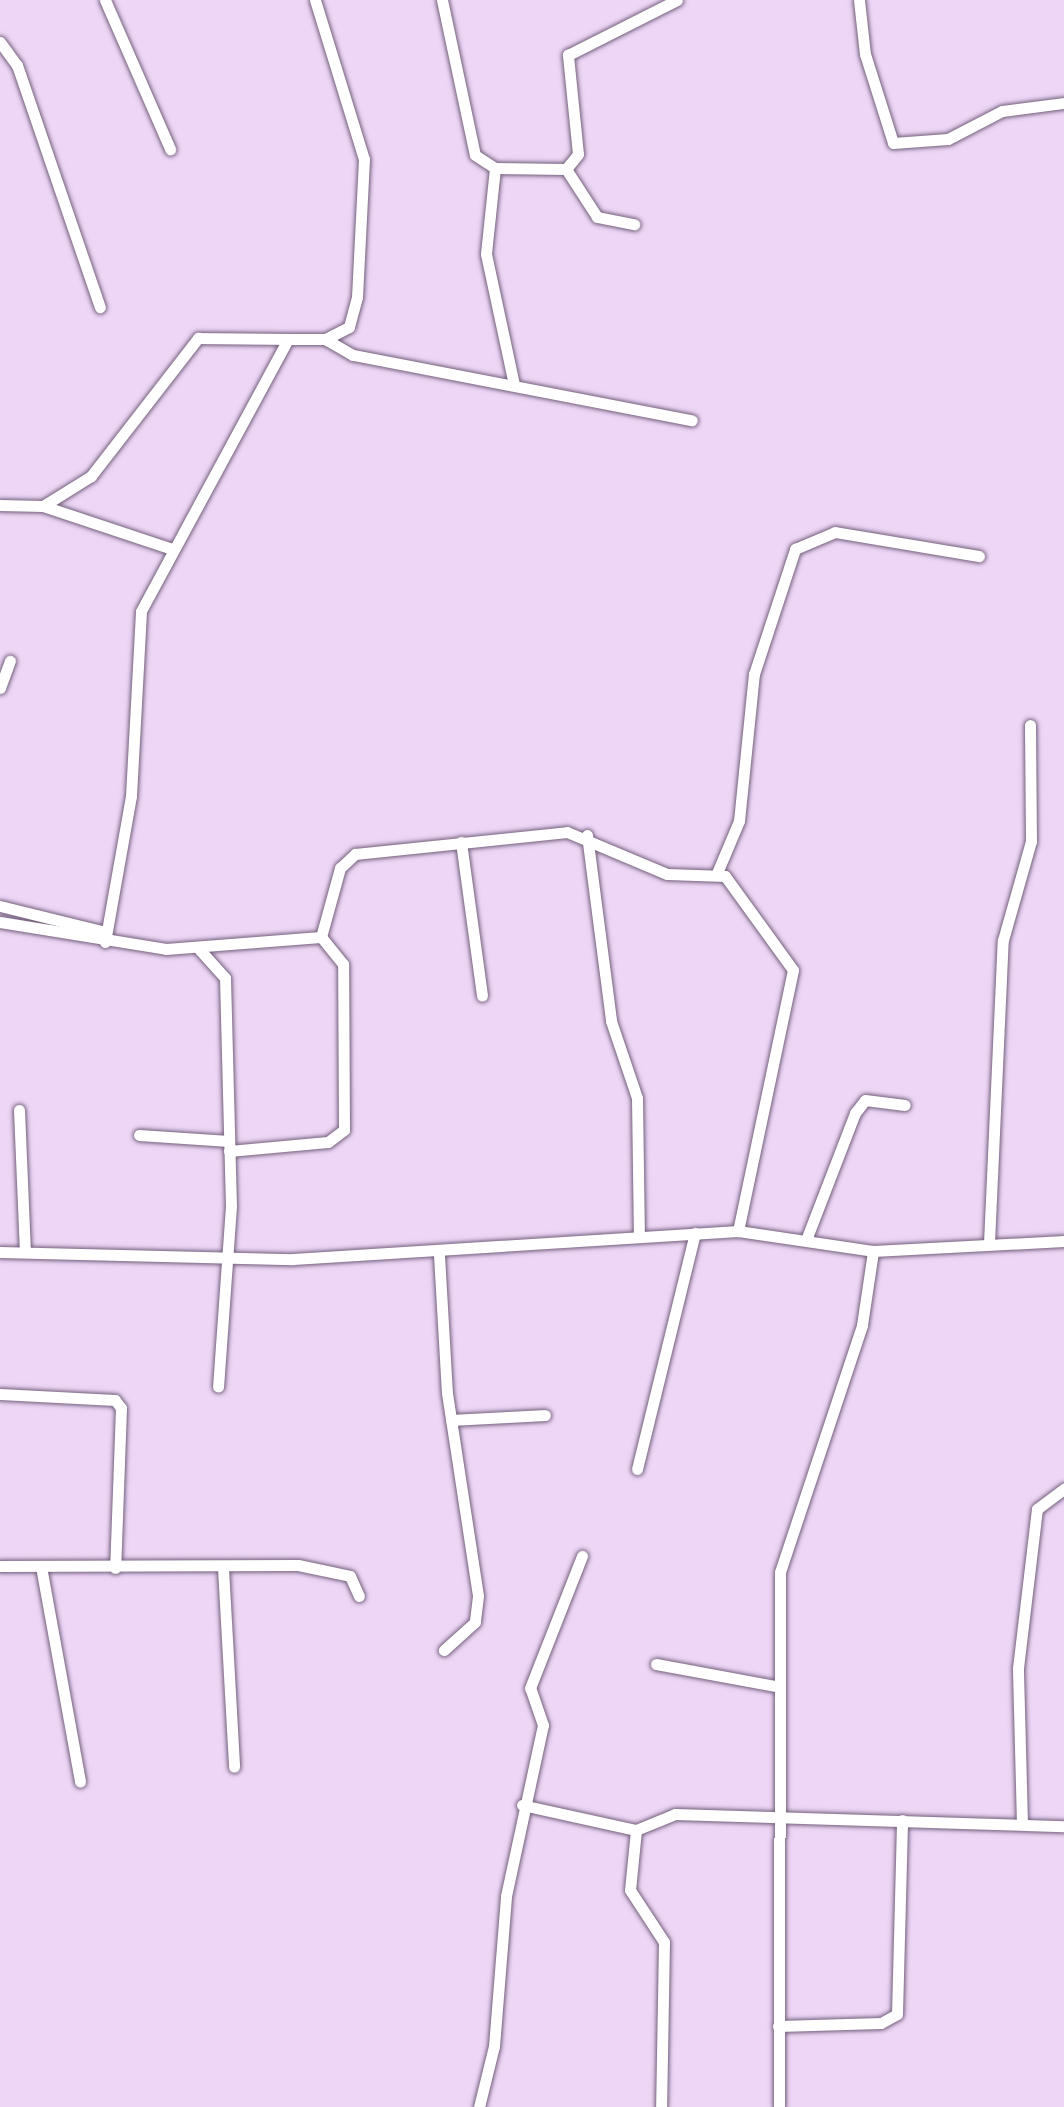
<!DOCTYPE html>
<html>
<head>
<meta charset="utf-8">
<style>
  body { margin:0 }
  #map { position:relative; width:1064px; height:2107px; overflow:hidden; background:#edd6f6; font-family:"Open Sans",sans-serif }
  div>[style] { position:absolute }
  .roads { filter:drop-shadow(0 0 2px #74607c) drop-shadow(0 0 2px #74607c) }
  .minor>* { height:11px; margin:-5.5px; padding:0 5.5px; transform-origin:5.5px; border-radius:5.5px; background:#fff }
  span { translate:-50% -50%; white-space:nowrap; text-align:center; line-height:1.15; -webkit-text-stroke:10px #f8e5ff; paint-order:stroke }
</style>
</head>
<body>
<div id="map">
  <div class="roads">
    <div class="minor">
      <i style="left:105px;top:0;width:163px;rotate:66.4deg"></i>
      <i style="left:315px;top:0;width:166px;rotate:72.9deg"></i>
      <i style="left:364px;top:159px;width:138px;rotate:92.9deg"></i>
      <i style="left:357px;top:297px;width:31px;rotate:105deg"></i>
      <i style="left:349px;top:327px;width:27px;rotate:153deg"></i>
      <i style="left:442px;top:0;width:158px;rotate:78deg"></i>
      <i style="left:475px;top:155px;width:24px;rotate:33deg"></i>
      <i style="left:495px;top:168px;width:71px;rotate:0.8deg"></i>
      <i style="left:566px;top:169px;width:19px;rotate:-51deg"></i>
      <i style="left:578px;top:154px;width:100px;rotate:-95.8deg"></i>
      <i style="left:568px;top:55px;width:122px;rotate:-26.8deg"></i>
      <i style="left:859px;top:0;width:54px;rotate:83.7deg"></i>
      <i style="left:865px;top:54px;width:93px;rotate:72.5deg"></i>
      <i style="left:893px;top:143px;width:55px;rotate:-4.2deg"></i>
      <i style="left:948px;top:139px;width:61px;rotate:-27.4deg"></i>
      <i style="left:1002px;top:111px;width:63px;rotate:-7.4deg"></i>
      <i style="left:0;top:42px;width:29px;rotate:54deg"></i>
      <i style="left:17px;top:65px;width:256px;rotate:71.1deg"></i>
      <i style="left:495px;top:168px;width:86px;rotate:96deg"></i>
      <i style="left:486px;top:254px;width:134px;rotate:77.9deg"></i>
      <i style="left:566px;top:169px;width:57px;rotate:57.1deg"></i>
      <i style="left:597px;top:217px;width:38px;rotate:11deg"></i>
      <i style="left:0;top:505px;width:43px;rotate:1.3deg"></i>
      <i style="left:43px;top:506px;width:133px;rotate:18.4deg"></i>
      <i style="left:43px;top:506px;width:57px;rotate:-32deg"></i>
      <i style="left:91px;top:476px;width:175px;rotate:-52.2deg"></i>
      <i style="left:198px;top:338px;width:90px;rotate:0.6deg"></i>
      <i style="left:0;top:688px;width:29px;rotate:-70deg"></i>
      <i style="left:587px;top:835px;width:188px;rotate:82.6deg"></i>
      <i style="left:611px;top:1021px;width:81px;rotate:71.3deg"></i>
      <i style="left:637px;top:1098px;width:138px;rotate:89.2deg"></i>
      <i style="left:461px;top:842px;width:155px;rotate:82.2deg"></i>
      <i style="left:717px;top:873px;width:56px;rotate:-67.1deg"></i>
      <i style="left:739px;top:821px;width:148px;rotate:-84.2deg"></i>
      <i style="left:754px;top:674px;width:132px;rotate:-71.8deg"></i>
      <i style="left:795px;top:549px;width:43px;rotate:-23deg"></i>
      <i style="left:835px;top:532px;width:146px;rotate:9.5deg"></i>
      <i style="left:0;top:906px;width:108px;rotate:13.9deg"></i>
      <i style="left:0;top:922px;width:168px;rotate:9.2deg"></i>
      <i style="left:166px;top:949px;width:155px;rotate:-4.4deg"></i>
      <i style="left:321px;top:937px;width:72px;rotate:-74.6deg"></i>
      <i style="left:340px;top:868px;width:21px;rotate:-43deg"></i>
      <i style="left:355px;top:854px;width:213px;rotate:-5.9deg"></i>
      <i style="left:567px;top:832px;width:108px;rotate:22.8deg"></i>
      <i style="left:667px;top:874px;width:58px;rotate:2deg"></i>
      <i style="left:725px;top:876px;width:116px;rotate:54.1deg"></i>
      <i style="left:793px;top:970px;width:267px;rotate:101.9deg"></i>
      <i style="left:105px;top:942px;width:148px;rotate:-79.9deg"></i>
      <i style="left:131px;top:796px;width:185px;rotate:-86.9deg"></i>
      <i style="left:141px;top:611px;width:309px;rotate:-61.6deg"></i>
      <i style="left:288px;top:339px;width:37px"></i>
      <i style="left:325px;top:339px;width:32px;rotate:30deg"></i>
      <i style="left:353px;top:355px;width:345px;rotate:10.9deg"></i>
      <i style="left:199px;top:949px;width:39px;rotate:48deg"></i>
      <i style="left:225px;top:978px;width:228px;rotate:88.5deg"></i>
      <i style="left:231px;top:1206px;width:181px;rotate:94.1deg"></i>
      <i style="left:19px;top:1110px;width:141px;rotate:87.6deg"></i>
      <i style="left:139px;top:1135px;width:90px;rotate:3.8deg"></i>
      <i style="left:229px;top:1151px;width:99px;rotate:-5.2deg"></i>
      <i style="left:328px;top:1142px;width:20px;rotate:-37deg"></i>
      <i style="left:344px;top:1130px;width:166px;rotate:-90.3deg"></i>
      <i style="left:343px;top:964px;width:35px;rotate:-129deg"></i>
      <i style="left:806px;top:1240px;width:136px;rotate:-68.9deg"></i>
      <i style="left:855px;top:1113px;width:16px;rotate:-52deg"></i>
      <i style="left:865px;top:1100px;width:40px;rotate:7.1deg"></i>
      <i style="left:989px;top:1243px;width:303px;rotate:-87.4deg"></i>
      <i style="left:1003px;top:940px;width:103px;rotate:-74.2deg"></i>
      <i style="left:1031px;top:841px;width:116px;rotate:-90.5deg"></i>
      <i style="left:0;top:1252px;width:293px;rotate:1.4deg"></i>
      <i style="left:293px;top:1259px;width:446px;rotate:-3.6deg"></i>
      <i style="left:738px;top:1231px;width:136px;rotate:8.4deg"></i>
      <i style="left:873px;top:1251px;width:191px;rotate:-3deg"></i>
      <i style="left:439px;top:1255px;width:138px;rotate:86.7deg"></i>
      <i style="left:447px;top:1393px;width:205px;rotate:81.3deg"></i>
      <i style="left:478px;top:1596px;width:26px;rotate:97deg"></i>
      <i style="left:475px;top:1622px;width:42px;rotate:137.9deg"></i>
      <i style="left:0;top:1394px;width:115px;rotate:3deg"></i>
      <i style="left:115px;top:1400px;width:10px;rotate:53deg"></i>
      <i style="left:121px;top:1408px;width:160px;rotate:92.1deg"></i>
      <i style="left:451px;top:1420px;width:94px;rotate:-3deg"></i>
      <i style="left:637px;top:1469px;width:243px;rotate:-76.2deg"></i>
      <i style="left:0;top:1566px;width:298px;rotate:-0.2deg"></i>
      <i style="left:298px;top:1565px;width:53px;rotate:11.9deg"></i>
      <i style="left:350px;top:1576px;width:22px;rotate:66deg"></i>
      <i style="left:223px;top:1568px;width:199px;rotate:86.8deg"></i>
      <i style="left:42px;top:1572px;width:213px;rotate:79.7deg"></i>
      <i style="left:656px;top:1664px;width:126px;rotate:10.5deg"></i>
      <i style="left:522px;top:1805px;width:117px;rotate:12.4deg"></i>
      <i style="left:636px;top:1830px;width:42px;rotate:-22.3deg"></i>
      <i style="left:675px;top:1814px;width:389px;rotate:1.8deg"></i>
      <i style="left:1022px;top:1824px;width:156px;rotate:-91.5deg"></i>
      <i style="left:1018px;top:1668px;width:160px;rotate:-83.2deg"></i>
      <i style="left:1037px;top:1509px;width:34px;rotate:-37deg"></i>
      <i style="left:636px;top:1830px;width:60px;rotate:95.7deg"></i>
      <i style="left:630px;top:1890px;width:62px;rotate:56.8deg"></i>
      <i style="left:664px;top:1942px;width:165px;rotate:91deg"></i>
      <i style="left:778px;top:2026px;width:103px;rotate:-1.7deg"></i>
      <i style="left:881px;top:2023px;width:18px;rotate:-29deg"></i>
      <i style="left:897px;top:2014px;width:194px;rotate:-88.5deg"></i>
      <i style="left:479px;top:2107px;width:63px;rotate:-76.2deg"></i>
      <i style="left:494px;top:2046px;width:150px;rotate:-85.4deg"></i>
      <i style="left:506px;top:1896px;width:175px;rotate:-77.8deg"></i>
      <i style="left:543px;top:1725px;width:39px;rotate:-109deg"></i>
      <i style="left:530px;top:1688px;width:142px;rotate:-68.5deg"></i>
      <i style="left:779px;top:2107px;width:535px;rotate:-89.89deg"></i>
      <i style="left:780px;top:1572px;width:260px;rotate:-71.6deg"></i>
      <i style="left:862px;top:1325px;width:75px;rotate:-81.5deg"></i>
    </div>
  </div>
</div>
</body>
</html>
